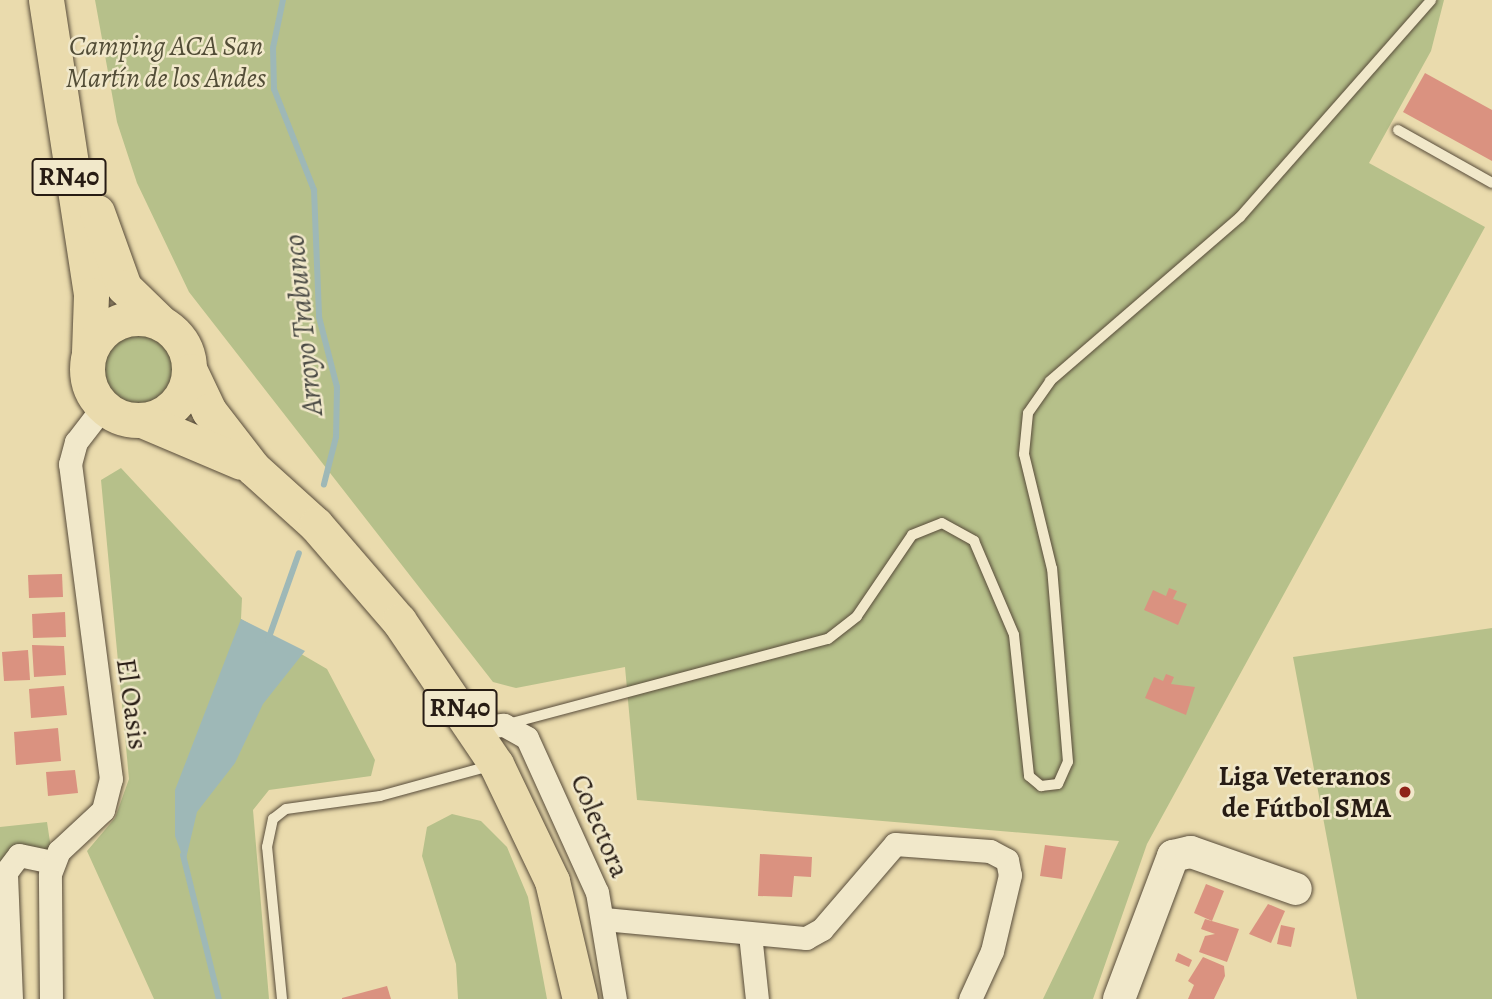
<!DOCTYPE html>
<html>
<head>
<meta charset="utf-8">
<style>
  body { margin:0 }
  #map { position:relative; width:1492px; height:999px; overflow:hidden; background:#eadbad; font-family:Alegreya,serif }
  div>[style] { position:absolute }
  .green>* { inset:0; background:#b6c08a }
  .round { border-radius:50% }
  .water>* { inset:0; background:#9eb8b7 }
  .stream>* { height:6px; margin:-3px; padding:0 3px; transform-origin:3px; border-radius:3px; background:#9eb8b7 }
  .building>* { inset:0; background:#da9280 }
  .roads { filter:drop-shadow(0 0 2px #584c3a) drop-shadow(0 0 2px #584c3a) }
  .lane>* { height:10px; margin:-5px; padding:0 5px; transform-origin:5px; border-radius:5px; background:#f1e8ca }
  .street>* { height:23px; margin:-11.5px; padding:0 11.5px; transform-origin:11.5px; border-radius:11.5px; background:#f1e8ca }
  .secondary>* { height:32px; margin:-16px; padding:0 16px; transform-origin:16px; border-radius:16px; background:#f1e8ca }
  .primary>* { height:35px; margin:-17.5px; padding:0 17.5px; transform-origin:17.5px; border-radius:17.5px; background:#eadbad }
  .primary>.ring { margin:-17.5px; padding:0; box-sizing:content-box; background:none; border:35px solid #eadbad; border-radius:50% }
  .dots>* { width:19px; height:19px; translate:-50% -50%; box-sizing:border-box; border:4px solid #f1e8ca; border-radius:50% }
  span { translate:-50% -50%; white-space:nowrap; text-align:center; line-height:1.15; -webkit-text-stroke:5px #f1e8ca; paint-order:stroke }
  .shield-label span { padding:2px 5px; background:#f1e8ca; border:2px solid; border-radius:5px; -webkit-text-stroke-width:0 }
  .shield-label { font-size:26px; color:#271c14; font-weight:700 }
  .park-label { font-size:28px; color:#524d37; font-style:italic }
  .street-label { font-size:28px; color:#271c14 }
  .poi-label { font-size:28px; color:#271c14; font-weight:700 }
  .right { translate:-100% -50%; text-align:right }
  .water-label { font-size:30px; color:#4b4b45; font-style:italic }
</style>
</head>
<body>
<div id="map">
  <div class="green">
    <i style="clip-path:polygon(95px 0,1444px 0,1431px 51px,1369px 163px,1485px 227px,1147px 844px,1093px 999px,1043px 999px,1119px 841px,637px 800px,625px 667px,516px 688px,493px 682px,189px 292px,137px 183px,117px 122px)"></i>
    <i class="round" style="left:96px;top:326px;width:84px;height:84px"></i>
    <i style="clip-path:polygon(121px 468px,242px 598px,241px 619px,327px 669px,375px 760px,371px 776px,269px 790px,253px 810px,269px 999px,154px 999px,87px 851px,115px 818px,129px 779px,101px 480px)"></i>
    <i style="clip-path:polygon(1492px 628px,1492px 999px,1357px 999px,1293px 657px)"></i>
    <i style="clip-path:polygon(452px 814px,481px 821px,507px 847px,528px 897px,547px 999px,458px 999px,456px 964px,422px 856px,427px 827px)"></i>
    <i style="clip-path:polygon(47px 822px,53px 862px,19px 855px,0 999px,0 827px)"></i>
  </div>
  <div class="water">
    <i style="clip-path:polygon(241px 619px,305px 651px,263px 704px,235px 763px,197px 812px,185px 863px,175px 836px,175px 790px)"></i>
  </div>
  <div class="stream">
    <i style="left:283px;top:0;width:49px;rotate:101.8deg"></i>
    <i style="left:273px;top:48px;width:41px;rotate:88.6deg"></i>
    <i style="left:274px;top:89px;width:109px;rotate:68.4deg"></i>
    <i style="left:314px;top:190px;width:127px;rotate:87.7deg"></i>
    <i style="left:319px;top:317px;width:72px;rotate:75.6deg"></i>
    <i style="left:337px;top:387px;width:50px;rotate:91.1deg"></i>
    <i style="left:336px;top:437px;width:49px;rotate:104.3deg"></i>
    <i style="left:268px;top:640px;width:92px;rotate:-70.4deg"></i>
    <i style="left:183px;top:855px;width:148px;rotate:76deg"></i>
  </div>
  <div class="building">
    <i style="clip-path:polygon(1425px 73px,1492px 110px,1492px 161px,1403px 112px)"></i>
    <i style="clip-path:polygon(62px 574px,63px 597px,29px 598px,28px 575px)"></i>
    <i style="clip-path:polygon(1169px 588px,1177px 591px,1173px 599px,1187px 604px,1178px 625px,1144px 610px,1153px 590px,1166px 596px)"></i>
    <i style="clip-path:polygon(65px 612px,66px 637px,33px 638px,32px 614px)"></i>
    <i style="clip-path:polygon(32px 645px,64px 646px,66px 675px,34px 677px)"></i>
    <i style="clip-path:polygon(28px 650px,30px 680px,4px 681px,2px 652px)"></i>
    <i style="clip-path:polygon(1166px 674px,1174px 677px,1171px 684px,1195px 687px,1186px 715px,1145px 698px,1154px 677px,1163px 681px)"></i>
    <i style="clip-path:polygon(64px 686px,67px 715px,31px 718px,29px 689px)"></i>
    <i style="clip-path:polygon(58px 728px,61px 761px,16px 765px,14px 732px)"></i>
    <i style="clip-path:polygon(75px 770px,78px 793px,48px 796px,46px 772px)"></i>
    <i style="clip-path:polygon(1045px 845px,1066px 848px,1062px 879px,1040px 876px)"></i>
    <i style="clip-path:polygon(760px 854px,812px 857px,811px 877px,794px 876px,792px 897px,758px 896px)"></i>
    <i style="clip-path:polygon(1206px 884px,1224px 891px,1212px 921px,1194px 913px)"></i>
    <i style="clip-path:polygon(1268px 904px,1285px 911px,1271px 943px,1249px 934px)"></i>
    <i style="clip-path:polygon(1205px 919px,1239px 929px,1227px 962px,1199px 952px,1205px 936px,1215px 934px,1201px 929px)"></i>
    <i style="clip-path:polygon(1281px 925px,1295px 928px,1291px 947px,1277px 944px)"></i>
    <i style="clip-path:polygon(1178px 953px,1192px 960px,1189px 967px,1175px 961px)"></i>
    <i style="clip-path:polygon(1203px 957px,1224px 966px,1225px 976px,1214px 999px,1188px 999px,1194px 985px,1188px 981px)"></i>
    <i style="clip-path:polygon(387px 986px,391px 999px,342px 999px,342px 998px)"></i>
  </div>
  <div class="roads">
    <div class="lane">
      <i style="left:1398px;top:130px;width:108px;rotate:29.4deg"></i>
      <i style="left:504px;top:725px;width:335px;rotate:-14.9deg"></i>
      <i style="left:828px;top:639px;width:37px;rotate:-38deg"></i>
      <i style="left:857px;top:616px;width:98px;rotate:-55.8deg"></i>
      <i style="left:912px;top:535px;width:32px;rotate:-22deg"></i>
      <i style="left:942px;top:523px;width:37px;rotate:29deg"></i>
      <i style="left:974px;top:541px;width:102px;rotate:66.9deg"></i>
      <i style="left:1014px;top:635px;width:142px;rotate:83.9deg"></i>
      <i style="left:1029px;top:776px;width:16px;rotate:40deg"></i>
      <i style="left:1041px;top:786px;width:17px;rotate:-7deg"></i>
      <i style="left:1058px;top:784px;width:24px;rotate:-66deg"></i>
      <i style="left:1068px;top:762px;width:194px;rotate:-94.7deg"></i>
      <i style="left:1052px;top:569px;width:118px;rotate:-103.7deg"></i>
      <i style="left:1024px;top:454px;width:41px;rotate:-84.4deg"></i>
      <i style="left:1028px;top:413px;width:39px;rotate:-55deg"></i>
      <i style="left:1050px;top:381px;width:251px;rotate:-40.8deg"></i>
      <i style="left:1240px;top:217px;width:289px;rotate:-48.6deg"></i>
      <i style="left:282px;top:999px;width:153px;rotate:-95.6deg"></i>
      <i style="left:267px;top:847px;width:29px;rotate:-78deg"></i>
      <i style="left:273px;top:819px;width:16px;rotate:-38deg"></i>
      <i style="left:286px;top:809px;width:95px;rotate:-7.9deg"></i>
      <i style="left:380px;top:796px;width:114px;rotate:-15.3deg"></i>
    </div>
    <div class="street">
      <i style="left:473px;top:728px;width:31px;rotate:-6deg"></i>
      <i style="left:504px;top:725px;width:26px;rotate:29deg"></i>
      <i style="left:527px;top:738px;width:169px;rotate:65.6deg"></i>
      <i style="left:597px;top:892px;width:109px;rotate:80.5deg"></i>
      <i style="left:604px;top:919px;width:203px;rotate:5.4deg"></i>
      <i style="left:806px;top:938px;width:18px;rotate:-29deg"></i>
      <i style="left:822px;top:929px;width:112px;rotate:-49.3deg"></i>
      <i style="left:895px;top:844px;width:95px;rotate:4.2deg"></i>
      <i style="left:990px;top:851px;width:19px;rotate:28deg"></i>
      <i style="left:1007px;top:860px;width:15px;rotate:79deg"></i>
      <i style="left:1010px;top:875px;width:78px;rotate:103.3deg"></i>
      <i style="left:992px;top:951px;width:53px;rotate:114.6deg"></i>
      <i style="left:750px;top:934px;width:65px;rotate:83.9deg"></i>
      <i style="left:11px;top:999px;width:127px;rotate:-92.3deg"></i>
      <i style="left:6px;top:872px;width:21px;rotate:-53deg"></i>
      <i style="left:19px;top:855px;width:35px;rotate:12deg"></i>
      <i style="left:51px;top:999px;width:125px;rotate:-90.5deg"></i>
      <i style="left:50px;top:874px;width:25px;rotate:-69deg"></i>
      <i style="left:59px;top:851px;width:60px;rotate:-43deg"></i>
      <i style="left:103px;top:810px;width:32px;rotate:-76deg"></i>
      <i style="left:111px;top:779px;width:318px;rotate:-97.4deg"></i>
      <i style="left:70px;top:464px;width:23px;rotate:-75deg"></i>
      <i style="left:76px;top:442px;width:44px;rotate:-52.4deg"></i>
    </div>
    <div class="secondary">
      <i style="left:1119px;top:999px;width:153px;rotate:-69.3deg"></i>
      <i style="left:1173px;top:856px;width:18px;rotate:-13deg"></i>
      <i style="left:1191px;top:852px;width:111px;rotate:19.4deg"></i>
    </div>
    <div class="primary">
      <i style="left:46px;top:0;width:298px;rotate:81.3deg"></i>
      <i style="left:91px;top:295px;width:58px;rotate:92deg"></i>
      <i style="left:97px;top:212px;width:80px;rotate:70.2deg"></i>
      <i style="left:124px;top:287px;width:52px;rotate:44.2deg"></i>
      <i class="ring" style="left:87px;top:318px;width:67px;height:67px"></i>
      <i style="left:190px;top:371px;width:44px;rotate:64.6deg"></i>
      <i style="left:209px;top:411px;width:72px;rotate:52.3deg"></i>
      <i style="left:253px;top:468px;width:85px;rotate:42.1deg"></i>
      <i style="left:316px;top:525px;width:127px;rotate:49.2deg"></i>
      <i style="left:399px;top:621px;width:173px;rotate:55.9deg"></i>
      <i style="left:496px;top:764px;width:130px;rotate:64.4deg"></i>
      <i style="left:552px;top:881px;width:121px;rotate:76.7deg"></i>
      <i style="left:144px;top:421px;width:105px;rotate:22.9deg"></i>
    </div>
  </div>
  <div class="dots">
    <i style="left:1405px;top:792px;background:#8f2418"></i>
  </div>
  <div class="shield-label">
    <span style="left:69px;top:177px">RN40</span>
    <span style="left:460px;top:708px">RN40</span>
  </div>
  <div class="park-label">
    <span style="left:166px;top:62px">Camping ACA San<br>Martín de los Andes</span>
  </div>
  <div class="street-label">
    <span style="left:132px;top:704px;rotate:82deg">El Oasis</span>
    <span style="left:600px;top:826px;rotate:67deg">Colectora</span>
  </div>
  <div class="poi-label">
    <span class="right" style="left:1391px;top:792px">Liga Veteranos<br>de Fútbol SMA</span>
  </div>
  <div class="water-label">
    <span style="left:303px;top:325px;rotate:-96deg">Arroyo Trabunco</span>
  </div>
</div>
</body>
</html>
